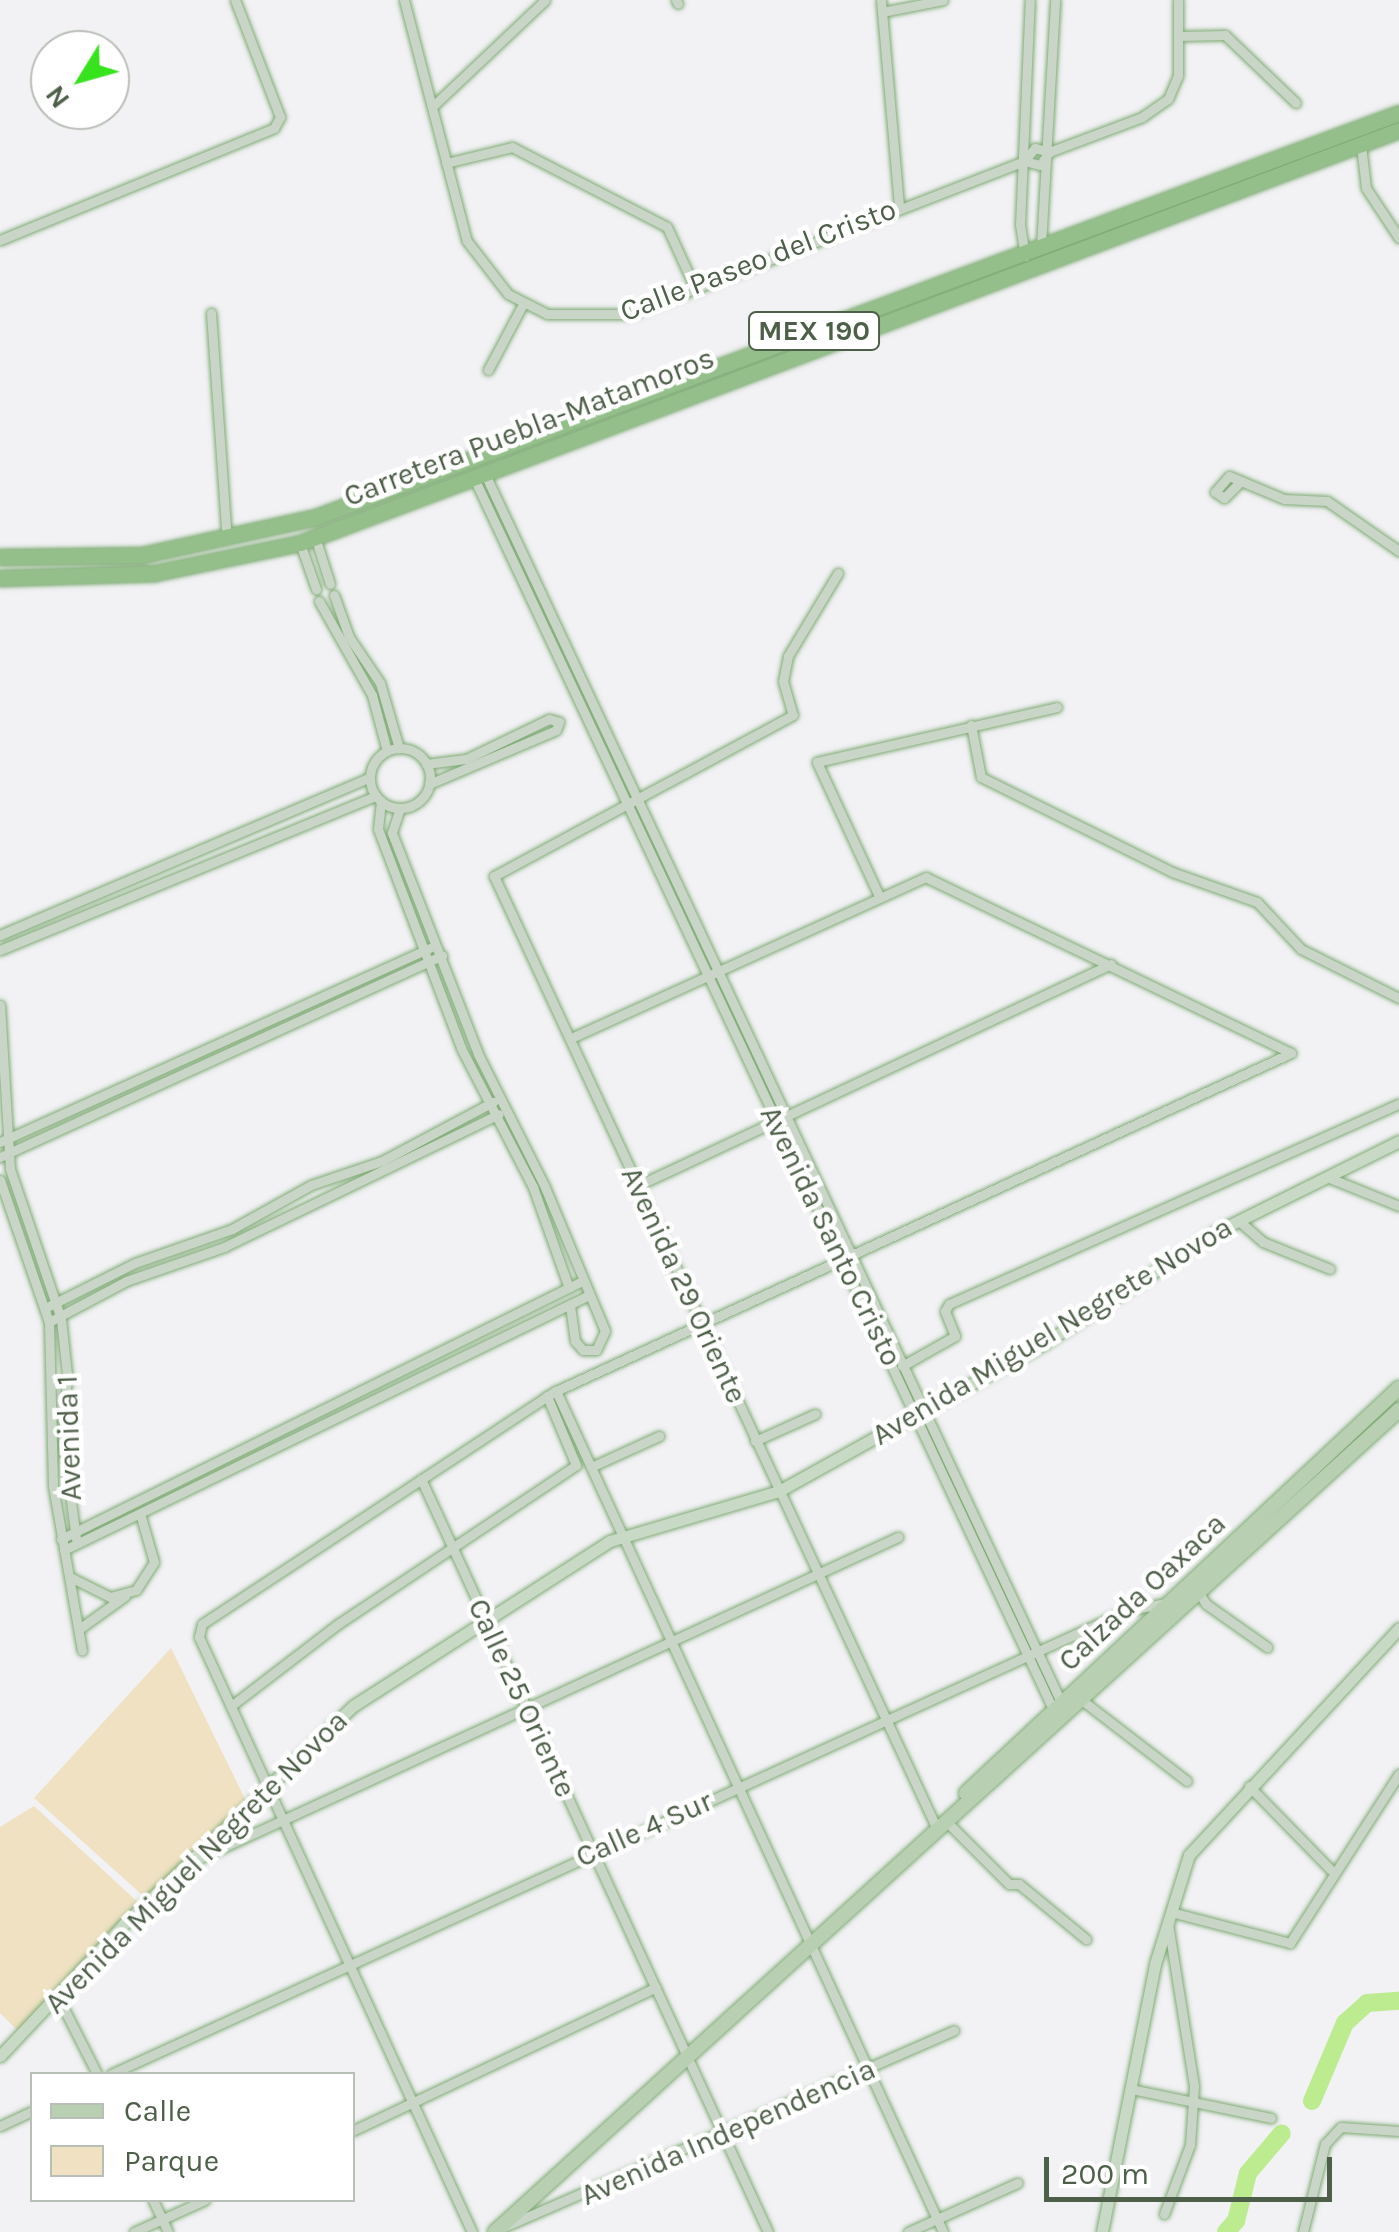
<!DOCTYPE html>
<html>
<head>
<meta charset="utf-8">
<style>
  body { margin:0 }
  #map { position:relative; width:1399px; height:2232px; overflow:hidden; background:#f2f1f4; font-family:Karla,sans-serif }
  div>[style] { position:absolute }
  .green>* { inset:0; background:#efe1c2 }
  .river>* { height:18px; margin:-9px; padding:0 9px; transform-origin:9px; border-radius:9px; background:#bceb90 }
  .roads { filter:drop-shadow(0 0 2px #7fab75) drop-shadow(0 0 2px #7fab75) }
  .street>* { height:9px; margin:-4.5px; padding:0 4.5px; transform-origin:4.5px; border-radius:4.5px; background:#c9d5c6 }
  .street>.ring { margin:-4.5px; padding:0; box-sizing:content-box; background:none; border:9px solid #c9d5c6; border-radius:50% }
  .secondary>* { height:11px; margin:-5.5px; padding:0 5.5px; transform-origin:5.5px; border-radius:5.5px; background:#c8d9c5 }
  .primary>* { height:14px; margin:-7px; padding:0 7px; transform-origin:7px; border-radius:7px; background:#b8cfb2 }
  .highway>* { height:15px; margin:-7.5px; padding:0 7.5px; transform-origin:7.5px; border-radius:7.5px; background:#94bf8a }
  span { translate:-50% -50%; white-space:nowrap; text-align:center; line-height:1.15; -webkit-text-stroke:9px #fff; paint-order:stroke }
  .shield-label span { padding:2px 8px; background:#fff; border:2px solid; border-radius:8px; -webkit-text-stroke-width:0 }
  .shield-label { font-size:28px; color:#4e5f49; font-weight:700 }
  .street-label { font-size:30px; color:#4e5f49 }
  .legend { position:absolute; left:30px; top:2072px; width:325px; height:130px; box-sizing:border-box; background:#fff; border:2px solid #b8bfb6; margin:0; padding:12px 18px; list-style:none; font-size:30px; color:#4e5f49 }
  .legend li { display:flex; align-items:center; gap:20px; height:50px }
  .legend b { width:50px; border:2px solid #b8bfb6 }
  .north { position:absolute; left:30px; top:30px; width:100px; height:100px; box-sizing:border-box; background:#fff; border:2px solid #b8bfb6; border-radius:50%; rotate:233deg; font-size:28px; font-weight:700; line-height:40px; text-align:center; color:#4e5f49 }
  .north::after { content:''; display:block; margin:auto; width:35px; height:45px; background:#37e31c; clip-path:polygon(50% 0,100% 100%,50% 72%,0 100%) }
  .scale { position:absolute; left:1044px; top:2157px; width:288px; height:45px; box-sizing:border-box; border:5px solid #4e5f49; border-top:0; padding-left:12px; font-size:30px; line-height:35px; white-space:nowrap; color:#4e5f49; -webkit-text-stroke:8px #fff; paint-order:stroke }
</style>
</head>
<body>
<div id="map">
  <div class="green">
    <i style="clip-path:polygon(171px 1648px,247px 1803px,149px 1901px,34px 1798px)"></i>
    <i style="clip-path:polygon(34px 1806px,144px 1908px,19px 2032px,0 2013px,0 1827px)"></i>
  </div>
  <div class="river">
    <i style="left:1312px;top:2101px;width:85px;rotate:-67.1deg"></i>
    <i style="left:1345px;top:2023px;width:30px;rotate:-42deg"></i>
    <i style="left:1367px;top:2003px;width:32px;rotate:-4deg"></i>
    <i style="left:1226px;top:2232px;width:15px;rotate:-48deg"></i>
    <i style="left:1236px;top:2221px;width:49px;rotate:-76deg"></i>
    <i style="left:1248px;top:2173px;width:52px;rotate:-49.6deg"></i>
  </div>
  <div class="roads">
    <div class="street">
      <i style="left:404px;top:0;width:249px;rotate:75.4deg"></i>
      <i style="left:467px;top:241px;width:67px;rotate:52.3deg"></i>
      <i style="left:508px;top:294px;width:44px;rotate:27.1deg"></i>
      <i style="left:547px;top:314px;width:83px"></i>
      <i style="left:630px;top:314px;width:423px;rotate:-21.2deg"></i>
      <i style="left:1024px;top:161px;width:17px;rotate:-50deg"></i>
      <i style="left:1035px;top:148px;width:15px;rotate:16deg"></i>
      <i style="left:676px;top:0;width:4px;rotate:63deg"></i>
      <i style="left:881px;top:0;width:207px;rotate:85deg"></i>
      <i style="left:882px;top:12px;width:62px;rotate:-11.1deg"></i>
      <i style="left:1179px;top:36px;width:46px;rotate:-1.2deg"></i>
      <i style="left:1225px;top:35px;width:98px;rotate:43.8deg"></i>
      <i style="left:433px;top:106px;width:154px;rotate:-43.4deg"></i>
      <i style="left:1361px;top:145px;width:43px;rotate:83.4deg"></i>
      <i style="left:1366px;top:188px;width:60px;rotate:56.6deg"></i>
      <i style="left:1024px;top:161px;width:16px;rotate:14deg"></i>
      <i style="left:1040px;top:165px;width:16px;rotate:-55deg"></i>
      <i style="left:1049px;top:152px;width:99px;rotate:-20.6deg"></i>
      <i style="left:1142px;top:117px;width:32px;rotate:-35deg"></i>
      <i style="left:1168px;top:99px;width:25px;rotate:-67deg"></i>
      <i style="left:1178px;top:76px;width:76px;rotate:-90deg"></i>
      <i style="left:446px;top:163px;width:68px;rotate:-13.6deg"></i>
      <i style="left:512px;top:147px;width:174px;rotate:27.3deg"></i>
      <i style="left:667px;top:227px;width:65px;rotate:65.4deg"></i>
      <i style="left:0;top:240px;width:296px;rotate:-22.2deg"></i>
      <i style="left:274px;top:128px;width:13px;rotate:-61deg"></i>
      <i style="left:280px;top:117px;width:125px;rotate:-111deg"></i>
      <i style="left:1041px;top:246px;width:246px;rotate:-86.7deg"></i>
      <i style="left:1025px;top:256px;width:31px;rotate:-99deg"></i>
      <i style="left:1020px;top:225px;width:225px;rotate:-87.5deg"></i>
      <i style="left:211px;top:313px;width:227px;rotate:86deg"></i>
      <i style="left:488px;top:370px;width:75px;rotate:-62.1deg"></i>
      <i style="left:484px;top:472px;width:1361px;rotate:64.87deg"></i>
      <i style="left:473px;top:476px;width:1365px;rotate:64.81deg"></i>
      <i style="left:1241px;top:481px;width:24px;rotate:135deg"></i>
      <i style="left:1224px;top:498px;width:11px;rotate:-146deg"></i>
      <i style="left:1215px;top:492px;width:21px;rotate:-49deg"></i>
      <i style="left:1229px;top:476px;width:60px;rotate:22.7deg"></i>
      <i style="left:1284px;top:499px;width:43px;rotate:2.7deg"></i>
      <i style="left:1327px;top:501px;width:88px;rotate:34.8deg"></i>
      <i style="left:315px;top:537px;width:49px;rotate:72.3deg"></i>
      <i style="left:300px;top:543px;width:49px;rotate:70.8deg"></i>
      <i style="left:838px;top:573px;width:97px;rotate:121.1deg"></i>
      <i style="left:788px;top:656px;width:25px;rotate:101deg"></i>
      <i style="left:783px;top:681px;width:35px;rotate:74deg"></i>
      <i style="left:793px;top:715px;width:340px;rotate:151.7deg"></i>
      <i style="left:494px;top:876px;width:1053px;rotate:65.07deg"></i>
      <i style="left:334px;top:595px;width:45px;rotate:70.3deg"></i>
      <i style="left:349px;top:637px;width:55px;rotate:56deg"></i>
      <i style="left:380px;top:683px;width:68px;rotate:73.7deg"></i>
      <i style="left:319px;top:601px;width:108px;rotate:60.6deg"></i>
      <i style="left:372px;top:695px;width:58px;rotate:75deg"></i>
      <i style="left:971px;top:725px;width:53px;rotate:79.1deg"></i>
      <i style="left:981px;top:777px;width:213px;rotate:26.4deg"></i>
      <i style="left:1172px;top:872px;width:90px;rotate:19.4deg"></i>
      <i style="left:1257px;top:902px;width:64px;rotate:46.9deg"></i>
      <i style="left:1301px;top:949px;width:110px;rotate:26.6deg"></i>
      <i class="ring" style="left:370px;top:748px;width:51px;height:51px"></i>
      <i style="left:426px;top:764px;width:40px;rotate:-7.1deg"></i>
      <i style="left:466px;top:759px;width:92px;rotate:-25.7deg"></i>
      <i style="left:549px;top:719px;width:10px;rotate:17deg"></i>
      <i style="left:429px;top:784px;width:138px;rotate:-23deg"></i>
      <i style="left:556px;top:730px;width:9px;rotate:-69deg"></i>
      <i style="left:381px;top:801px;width:28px;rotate:96deg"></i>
      <i style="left:378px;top:829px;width:234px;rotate:69.2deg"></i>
      <i style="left:461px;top:1048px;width:157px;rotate:62.6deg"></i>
      <i style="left:533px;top:1187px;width:107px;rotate:70.4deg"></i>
      <i style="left:400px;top:808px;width:26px;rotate:108deg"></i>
      <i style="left:392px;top:833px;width:237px;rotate:68.7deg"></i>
      <i style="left:478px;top:1054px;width:147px;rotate:63.3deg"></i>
      <i style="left:544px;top:1185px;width:158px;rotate:67.3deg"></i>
      <i style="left:605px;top:1331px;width:21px;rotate:115deg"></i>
      <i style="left:596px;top:1350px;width:13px;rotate:180deg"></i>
      <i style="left:583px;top:1350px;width:12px;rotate:-132deg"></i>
      <i style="left:575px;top:1341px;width:37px;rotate:-98deg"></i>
      <i style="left:880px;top:898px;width:150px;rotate:-114.9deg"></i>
      <i style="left:817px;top:762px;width:246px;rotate:-12.9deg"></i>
      <i style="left:0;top:935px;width:402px;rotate:-23.1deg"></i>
      <i style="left:0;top:950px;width:406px;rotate:-22.3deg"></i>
      <i style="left:0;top:1005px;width:164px;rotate:86.5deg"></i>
      <i style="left:10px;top:1169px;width:158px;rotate:71.2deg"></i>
      <i style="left:61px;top:1319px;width:55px;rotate:83.8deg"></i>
      <i style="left:67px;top:1374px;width:67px;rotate:93.4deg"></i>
      <i style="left:63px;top:1441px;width:99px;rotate:82.4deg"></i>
      <i style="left:0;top:1142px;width:472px;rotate:-24.3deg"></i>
      <i style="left:0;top:1157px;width:486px;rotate:-24.5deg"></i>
      <i style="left:1327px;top:1177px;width:78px;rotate:21.9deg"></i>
      <i style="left:0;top:1180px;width:150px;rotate:71deg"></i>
      <i style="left:49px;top:1322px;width:164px;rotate:88.6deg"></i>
      <i style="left:53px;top:1486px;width:167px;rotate:80deg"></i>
      <i style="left:639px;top:1185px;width:521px;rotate:-25.09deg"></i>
      <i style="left:1239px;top:1221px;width:32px;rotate:41deg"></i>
      <i style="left:1263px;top:1242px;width:72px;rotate:21.9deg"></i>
      <i style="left:45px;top:1308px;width:101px;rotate:-26.6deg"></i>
      <i style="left:135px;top:1263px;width:103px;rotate:-19.3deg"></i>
      <i style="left:232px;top:1229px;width:90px;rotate:-29.1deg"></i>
      <i style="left:311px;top:1185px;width:75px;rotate:-18.7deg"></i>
      <i style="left:382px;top:1161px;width:126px;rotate:-28deg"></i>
      <i style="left:49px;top:1322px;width:87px;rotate:-28deg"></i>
      <i style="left:126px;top:1281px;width:104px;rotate:-19.1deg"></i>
      <i style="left:224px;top:1247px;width:305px;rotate:-25.8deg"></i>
      <i style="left:902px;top:1366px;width:61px;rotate:-29.5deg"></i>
      <i style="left:955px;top:1336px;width:27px;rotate:-112deg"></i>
      <i style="left:945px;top:1311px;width:8px;rotate:-60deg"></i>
      <i style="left:949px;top:1304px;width:492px;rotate:-24deg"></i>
      <i style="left:556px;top:1391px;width:926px;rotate:65.29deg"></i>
      <i style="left:755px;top:1441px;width:66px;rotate:-24.2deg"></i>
      <i style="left:591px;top:1467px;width:75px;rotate:-24.5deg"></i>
      <i style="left:421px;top:1479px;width:829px;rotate:65.26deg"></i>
      <i style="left:61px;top:1539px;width:581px;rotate:-26.34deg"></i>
      <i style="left:64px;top:1550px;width:581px;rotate:-25.9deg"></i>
      <i style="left:72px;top:1578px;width:42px;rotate:26.6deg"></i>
      <i style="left:110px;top:1597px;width:27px;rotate:-15deg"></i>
      <i style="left:136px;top:1590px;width:33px;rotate:-57deg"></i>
      <i style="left:154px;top:1562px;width:47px;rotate:-106.1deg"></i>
      <i style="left:1196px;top:1589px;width:18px;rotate:56deg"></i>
      <i style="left:1206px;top:1604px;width:75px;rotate:35.2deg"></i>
      <i style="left:79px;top:1629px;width:57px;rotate:-35.7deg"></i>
      <i style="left:1083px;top:1701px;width:131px;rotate:37.6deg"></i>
      <i style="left:231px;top:1706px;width:135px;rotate:-37.5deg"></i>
      <i style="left:338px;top:1624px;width:286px;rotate:-33.7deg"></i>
      <i style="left:576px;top:1465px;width:75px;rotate:-112.8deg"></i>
      <i style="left:1249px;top:1786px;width:117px;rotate:45.7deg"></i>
      <i style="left:947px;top:1822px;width:88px;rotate:45deg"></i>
      <i style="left:1009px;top:1884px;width:10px"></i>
      <i style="left:1019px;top:1884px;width:87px;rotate:39.4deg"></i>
      <i style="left:196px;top:1860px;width:773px;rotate:-24.71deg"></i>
      <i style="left:1171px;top:1912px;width:123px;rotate:14.6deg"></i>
      <i style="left:1290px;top:1943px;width:201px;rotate:-57.2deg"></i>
      <i style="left:58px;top:1997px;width:86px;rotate:63.1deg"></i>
      <i style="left:111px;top:2074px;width:1116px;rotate:-24.52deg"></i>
      <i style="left:1126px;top:1611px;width:45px;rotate:-11.6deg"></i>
      <i style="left:1131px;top:2089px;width:143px;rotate:11.7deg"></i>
      <i style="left:0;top:2126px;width:35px;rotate:-25deg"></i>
      <i style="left:352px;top:2131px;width:336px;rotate:-25.3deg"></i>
      <i style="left:153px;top:2200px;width:35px;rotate:65deg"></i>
      <i style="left:1164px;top:2214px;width:74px;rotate:-69.4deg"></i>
      <i style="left:1190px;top:2145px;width:59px;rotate:-86.1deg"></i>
      <i style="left:1194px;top:2086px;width:164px;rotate:-99.1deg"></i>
      <i style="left:504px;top:2227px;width:491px;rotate:-23.6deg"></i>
      <i style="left:134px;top:2232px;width:78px;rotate:-24.3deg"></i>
      <i style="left:472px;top:2232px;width:655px;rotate:-114.65deg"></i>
      <i style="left:199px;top:1637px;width:13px;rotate:-77deg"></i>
      <i style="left:202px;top:1624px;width:424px;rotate:-33.4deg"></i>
      <i style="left:556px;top:1391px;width:809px;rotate:-24.7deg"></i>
      <i style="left:1291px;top:1053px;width:405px;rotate:-154.3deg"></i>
      <i style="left:926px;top:877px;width:390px;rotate:155.6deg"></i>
      <i style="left:908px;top:2232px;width:120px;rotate:-24.2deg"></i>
      <i style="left:1303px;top:2232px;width:91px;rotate:-76deg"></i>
      <i style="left:1325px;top:2144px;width:23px;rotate:-47deg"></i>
      <i style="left:1341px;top:2127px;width:58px;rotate:3.9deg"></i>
    </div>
    <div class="secondary">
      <i style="left:0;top:2056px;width:180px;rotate:-46.8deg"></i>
      <i style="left:123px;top:1925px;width:318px;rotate:-43.6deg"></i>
      <i style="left:353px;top:1706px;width:305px;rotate:-32.7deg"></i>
      <i style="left:610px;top:1541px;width:176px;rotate:-16.5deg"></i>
      <i style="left:779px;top:1491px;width:302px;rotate:-29.1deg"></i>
      <i style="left:1043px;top:1344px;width:204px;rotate:-33deg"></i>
      <i style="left:1214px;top:1233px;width:207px;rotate:-26.4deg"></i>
      <i style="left:1102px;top:2232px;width:273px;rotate:-78.8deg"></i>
      <i style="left:1155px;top:1964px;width:114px;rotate:-72.7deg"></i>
      <i style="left:1189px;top:1855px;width:309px;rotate:-47.2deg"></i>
    </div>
    <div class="primary">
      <i style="left:966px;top:1793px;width:593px;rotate:-43.09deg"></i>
      <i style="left:495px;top:2232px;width:1222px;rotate:-42.28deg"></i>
    </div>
    <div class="highway">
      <i style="left:0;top:557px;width:142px;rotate:-0.8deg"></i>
      <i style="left:142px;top:555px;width:178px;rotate:-12.3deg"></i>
      <i style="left:316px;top:517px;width:1156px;rotate:-20.46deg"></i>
      <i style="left:0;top:578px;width:155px;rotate:-1.8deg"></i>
      <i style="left:155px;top:573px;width:148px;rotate:-11.7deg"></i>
      <i style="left:300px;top:543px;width:1174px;rotate:-20.6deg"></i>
    </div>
  </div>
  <div class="shield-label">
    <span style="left:814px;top:331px">MEX 190</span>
  </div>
  <div class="street-label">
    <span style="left:758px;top:260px;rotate:-21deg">Calle Paseo del Cristo</span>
    <span style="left:529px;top:427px;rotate:-21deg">Carretera Puebla-Matamoros</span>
    <span style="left:831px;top:1236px;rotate:64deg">Avenida Santo Cristo</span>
    <span style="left:684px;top:1285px;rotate:65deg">Avenida 29 Oriente</span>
    <span style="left:1052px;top:1331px;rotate:-31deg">Avenida Miguel Negrete Novoa</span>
    <span style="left:69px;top:1438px;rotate:-92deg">Avenida 1</span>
    <span style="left:1142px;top:1592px;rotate:-43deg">Calzada Oaxaca</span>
    <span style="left:522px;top:1698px;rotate:65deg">Calle 25 Oriente</span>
    <span style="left:644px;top:1829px;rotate:-24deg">Calle 4 Sur</span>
    <span style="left:196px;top:1862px;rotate:-45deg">Avenida Miguel Negrete Novoa</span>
    <span style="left:728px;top:2132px;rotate:-24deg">Avenida Independencia</span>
  </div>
  <ul class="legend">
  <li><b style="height:12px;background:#b8cfb2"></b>Calle</li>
  <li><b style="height:28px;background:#efe1c2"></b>Parque</li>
  </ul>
  <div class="north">N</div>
  <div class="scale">200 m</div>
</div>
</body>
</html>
